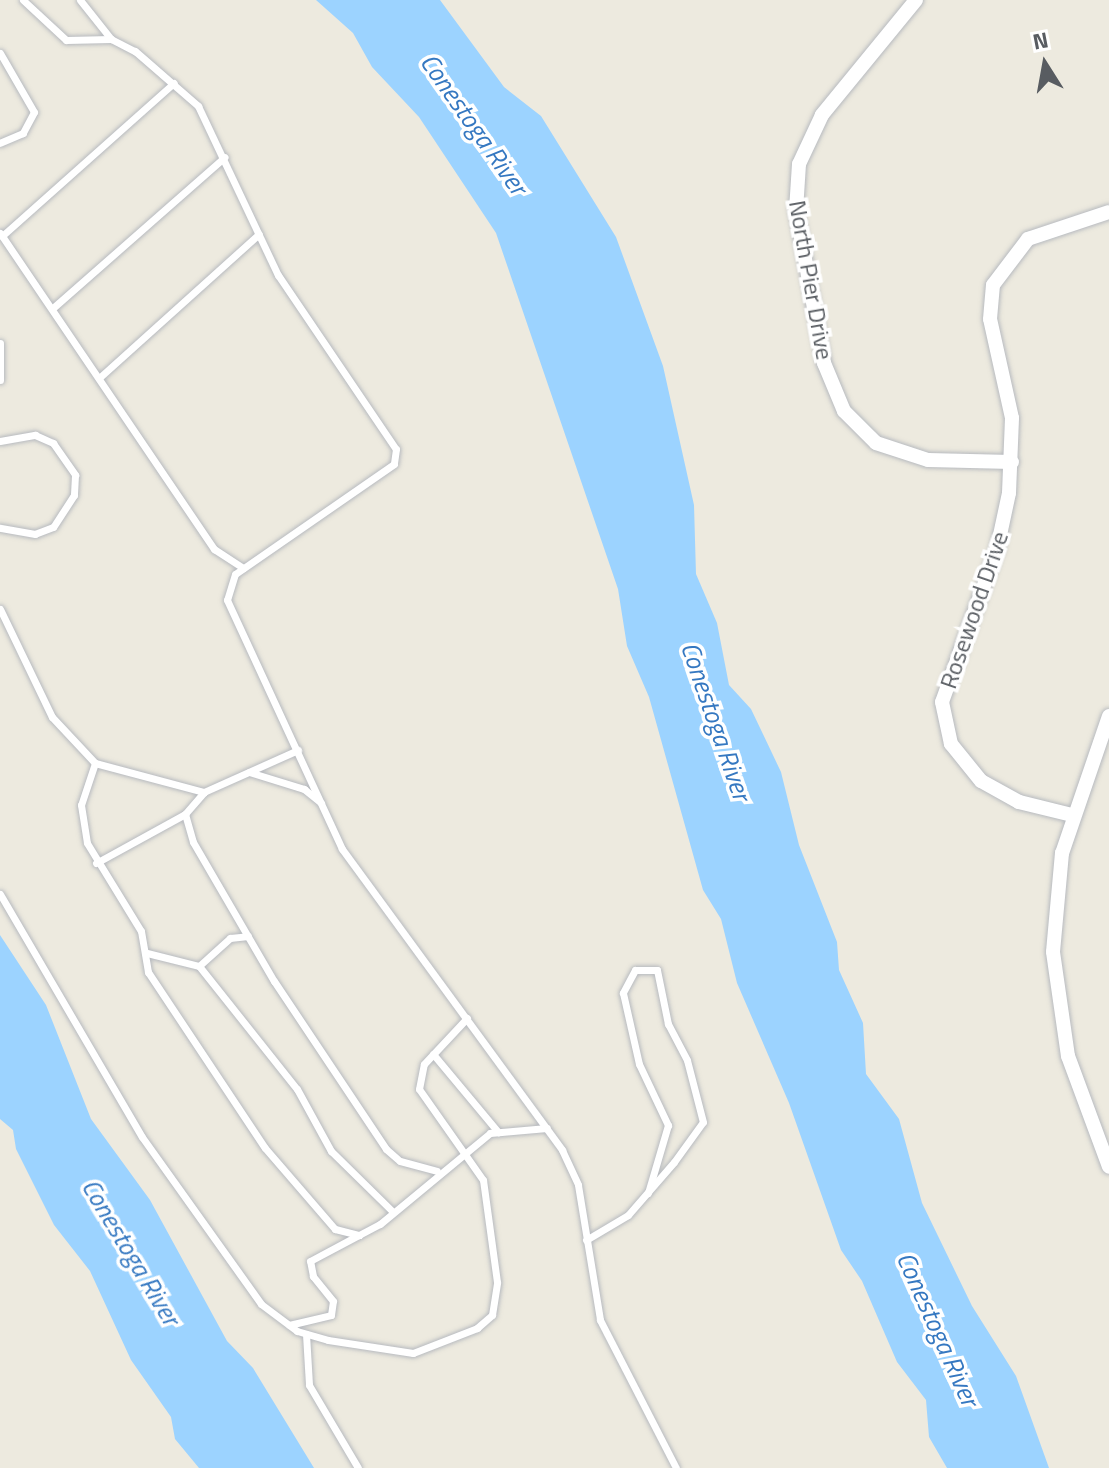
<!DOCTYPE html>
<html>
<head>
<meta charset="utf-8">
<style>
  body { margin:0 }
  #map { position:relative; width:1109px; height:1468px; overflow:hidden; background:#edeadf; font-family:"Titillium Web",sans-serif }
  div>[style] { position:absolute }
  .water>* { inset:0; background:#9cd3ff }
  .roads { filter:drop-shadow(0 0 2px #b7babf) drop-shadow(0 0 2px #b7babf) }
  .lane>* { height:7px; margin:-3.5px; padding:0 3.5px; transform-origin:3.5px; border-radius:3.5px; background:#fff }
  .street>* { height:14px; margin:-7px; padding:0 7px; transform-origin:7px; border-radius:7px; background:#fff }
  span { translate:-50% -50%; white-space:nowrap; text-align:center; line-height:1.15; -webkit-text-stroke:7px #fff; paint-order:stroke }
  .street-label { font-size:24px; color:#585c61 }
  .water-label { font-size:26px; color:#3578c1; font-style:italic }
  .north { position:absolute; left:1005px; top:24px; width:80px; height:80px; -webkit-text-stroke:6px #fff; paint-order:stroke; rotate:349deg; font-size:22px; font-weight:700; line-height:32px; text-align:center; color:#585c61 }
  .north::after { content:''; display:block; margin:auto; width:28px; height:36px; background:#585c61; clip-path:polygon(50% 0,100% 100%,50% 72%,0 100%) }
</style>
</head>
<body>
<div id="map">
  <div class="water">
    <i style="clip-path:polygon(316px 0,440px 0,504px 87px,541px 116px,616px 237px,663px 366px,694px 505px,696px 574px,717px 623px,729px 685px,751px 709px,781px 772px,799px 845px,837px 942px,839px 970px,863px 1023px,866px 1074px,899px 1119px,922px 1203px,972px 1306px,1016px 1376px,1049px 1468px,947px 1468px,929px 1437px,926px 1400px,897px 1362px,862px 1281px,841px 1250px,789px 1103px,737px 983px,721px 919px,703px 890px,649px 697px,627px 646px,618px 589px,496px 233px,419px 117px,372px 67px,353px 33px)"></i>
    <i style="clip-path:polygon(0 935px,46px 1005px,91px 1119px,150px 1200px,227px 1341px,253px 1368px,314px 1468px,199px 1468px,175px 1439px,171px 1417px,131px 1360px,90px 1271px,54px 1225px,16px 1149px,13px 1130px,0 1119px)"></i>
  </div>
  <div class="roads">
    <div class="lane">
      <i style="left:23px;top:0;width:59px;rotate:42.9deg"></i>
      <i style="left:66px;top:40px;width:45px;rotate:-1.3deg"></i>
      <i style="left:80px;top:0;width:50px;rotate:51.5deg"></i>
      <i style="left:111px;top:39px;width:27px;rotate:27deg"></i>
      <i style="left:135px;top:51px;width:84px;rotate:41.1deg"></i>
      <i style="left:198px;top:106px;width:187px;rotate:64.7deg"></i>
      <i style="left:278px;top:275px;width:210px;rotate:55.9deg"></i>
      <i style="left:396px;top:449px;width:15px;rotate:98deg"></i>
      <i style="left:394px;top:464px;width:193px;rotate:145.3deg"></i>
      <i style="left:235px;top:574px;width:27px;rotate:107deg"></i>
      <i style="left:227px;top:600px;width:274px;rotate:65.2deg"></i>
      <i style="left:342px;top:849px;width:373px;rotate:53.8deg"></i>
      <i style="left:562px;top:1150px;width:38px;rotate:65deg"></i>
      <i style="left:578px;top:1185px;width:137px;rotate:80.7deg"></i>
      <i style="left:600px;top:1320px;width:166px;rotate:62.8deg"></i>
      <i style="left:0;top:53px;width:68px;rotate:60deg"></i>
      <i style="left:34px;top:112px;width:24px;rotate:118deg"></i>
      <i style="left:23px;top:133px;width:25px;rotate:157deg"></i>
      <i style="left:0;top:233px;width:382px;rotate:55.9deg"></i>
      <i style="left:214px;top:549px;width:35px;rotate:33deg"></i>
      <i style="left:2px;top:236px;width:230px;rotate:-41.7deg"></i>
      <i style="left:54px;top:307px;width:227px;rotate:-41.3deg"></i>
      <i style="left:0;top:343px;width:37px;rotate:90deg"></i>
      <i style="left:99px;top:378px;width:215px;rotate:-42deg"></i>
      <i style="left:0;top:441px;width:36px;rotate:-10deg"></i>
      <i style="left:35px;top:435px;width:20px;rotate:24deg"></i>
      <i style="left:53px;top:443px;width:39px;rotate:55deg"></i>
      <i style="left:75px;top:475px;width:20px;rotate:93deg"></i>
      <i style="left:74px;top:495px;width:38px;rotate:123deg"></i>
      <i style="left:53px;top:527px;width:19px;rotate:159deg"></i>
      <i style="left:35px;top:534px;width:36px;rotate:-170deg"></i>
      <i style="left:0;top:609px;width:120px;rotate:64.3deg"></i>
      <i style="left:52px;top:717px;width:63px;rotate:46.9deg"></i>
      <i style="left:95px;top:763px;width:113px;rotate:14.9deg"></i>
      <i style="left:95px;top:763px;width:44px;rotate:108.4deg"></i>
      <i style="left:81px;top:805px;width:38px;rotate:81deg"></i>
      <i style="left:87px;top:843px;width:103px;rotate:58.5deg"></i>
      <i style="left:141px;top:931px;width:42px;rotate:80.3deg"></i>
      <i style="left:148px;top:972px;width:211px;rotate:56.4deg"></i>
      <i style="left:265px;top:1148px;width:107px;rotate:49.2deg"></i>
      <i style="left:335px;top:1229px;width:25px;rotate:14deg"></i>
      <i style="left:359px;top:1235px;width:24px;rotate:-28deg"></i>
      <i style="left:380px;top:1224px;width:143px;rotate:-39.6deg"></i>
      <i style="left:490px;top:1133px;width:57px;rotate:-5deg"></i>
      <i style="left:249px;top:772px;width:58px;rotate:17.2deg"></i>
      <i style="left:304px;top:789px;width:22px;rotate:39deg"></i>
      <i style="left:185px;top:814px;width:29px;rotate:74deg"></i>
      <i style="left:193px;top:842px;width:161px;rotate:59.8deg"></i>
      <i style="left:274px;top:981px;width:202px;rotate:56.3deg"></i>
      <i style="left:386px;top:1149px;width:18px;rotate:41deg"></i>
      <i style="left:400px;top:1161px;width:38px;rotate:15deg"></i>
      <i style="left:96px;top:863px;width:102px;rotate:-28.8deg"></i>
      <i style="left:185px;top:814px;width:29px;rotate:-49deg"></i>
      <i style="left:204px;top:792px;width:103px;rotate:-24.1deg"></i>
      <i style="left:0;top:894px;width:281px;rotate:59.7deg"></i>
      <i style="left:142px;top:1137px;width:205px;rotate:54.5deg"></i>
      <i style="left:261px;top:1304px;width:45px;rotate:36.9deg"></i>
      <i style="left:297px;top:1331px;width:32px;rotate:16deg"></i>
      <i style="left:328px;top:1340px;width:86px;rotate:8.7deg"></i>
      <i style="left:413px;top:1353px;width:69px;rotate:-21.3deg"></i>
      <i style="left:477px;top:1328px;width:20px;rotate:-41deg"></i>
      <i style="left:492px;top:1315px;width:33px;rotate:-81deg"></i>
      <i style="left:497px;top:1282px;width:103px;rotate:-97.8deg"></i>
      <i style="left:483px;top:1180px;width:111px;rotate:-125.1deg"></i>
      <i style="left:419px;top:1089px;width:25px;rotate:-79deg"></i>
      <i style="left:424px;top:1064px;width:63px;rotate:-46.9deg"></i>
      <i style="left:147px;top:953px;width:54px;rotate:14deg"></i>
      <i style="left:199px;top:966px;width:157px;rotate:51.5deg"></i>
      <i style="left:297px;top:1089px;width:71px;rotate:61.3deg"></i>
      <i style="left:331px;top:1151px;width:84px;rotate:44.5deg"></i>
      <i style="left:199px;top:966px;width:42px;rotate:-42.1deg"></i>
      <i style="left:230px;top:938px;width:18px;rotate:-6deg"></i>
      <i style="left:433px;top:1054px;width:102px;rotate:50.2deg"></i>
      <i style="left:586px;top:1240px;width:49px;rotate:-30.8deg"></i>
      <i style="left:628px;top:1215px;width:70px;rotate:-49deg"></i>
      <i style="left:674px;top:1162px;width:49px;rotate:-54.1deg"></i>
      <i style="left:703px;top:1122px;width:64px;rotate:-104.5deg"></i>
      <i style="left:687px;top:1060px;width:41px;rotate:-117.8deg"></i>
      <i style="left:668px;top:1024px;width:55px;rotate:-101.5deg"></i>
      <i style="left:657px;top:970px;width:22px;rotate:180deg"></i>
      <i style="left:635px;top:970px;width:26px;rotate:118deg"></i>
      <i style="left:623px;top:993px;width:73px;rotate:77.3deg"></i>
      <i style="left:639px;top:1064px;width:68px;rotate:64.6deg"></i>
      <i style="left:668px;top:1125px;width:71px;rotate:106.4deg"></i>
      <i style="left:289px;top:1325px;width:43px;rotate:-13.4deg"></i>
      <i style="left:331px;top:1315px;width:14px;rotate:-82deg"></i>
      <i style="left:333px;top:1301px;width:32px;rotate:-129deg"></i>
      <i style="left:313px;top:1276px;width:15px;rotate:-101deg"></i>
      <i style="left:310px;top:1261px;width:55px;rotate:-28deg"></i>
      <i style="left:306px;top:1334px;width:51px;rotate:86.6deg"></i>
      <i style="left:309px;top:1385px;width:96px;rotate:59.4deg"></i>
    </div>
    <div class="street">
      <i style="left:916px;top:0;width:149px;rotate:129.3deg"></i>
      <i style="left:822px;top:115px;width:54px;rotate:115.1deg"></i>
      <i style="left:799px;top:164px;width:46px;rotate:93.7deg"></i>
      <i style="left:796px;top:210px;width:156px;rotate:79.6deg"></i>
      <i style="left:824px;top:363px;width:52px;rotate:67.4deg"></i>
      <i style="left:844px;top:411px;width:45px;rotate:45deg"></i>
      <i style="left:876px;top:443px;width:55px;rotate:18.1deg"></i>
      <i style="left:928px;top:460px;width:84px;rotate:1.4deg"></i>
      <i style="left:1109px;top:716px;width:145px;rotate:108.9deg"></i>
      <i style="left:1062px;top:853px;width:99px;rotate:95.2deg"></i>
      <i style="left:1053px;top:952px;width:105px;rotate:81.8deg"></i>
      <i style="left:1068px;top:1056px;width:118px;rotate:69.7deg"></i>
      <i style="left:1072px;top:815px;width:55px;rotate:-166.2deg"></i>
      <i style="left:1019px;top:802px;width:43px;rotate:-151.1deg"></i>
      <i style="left:981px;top:781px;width:48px;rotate:-129deg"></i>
      <i style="left:951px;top:744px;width:43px;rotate:-102.1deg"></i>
      <i style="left:942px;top:702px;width:163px;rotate:-70.2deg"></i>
      <i style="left:997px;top:549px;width:57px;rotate:-77.9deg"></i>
      <i style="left:1009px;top:493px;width:75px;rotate:-87.7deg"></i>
      <i style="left:1012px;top:418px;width:101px;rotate:-102.5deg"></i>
      <i style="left:990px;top:319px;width:34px;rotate:-85deg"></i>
      <i style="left:993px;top:285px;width:58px;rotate:-52.7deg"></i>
      <i style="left:1028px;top:239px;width:85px;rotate:-18.4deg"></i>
    </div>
  </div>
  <div class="street-label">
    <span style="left:811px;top:280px;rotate:80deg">North Pier Drive</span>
    <span style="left:974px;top:610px;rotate:-71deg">Rosewood Drive</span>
  </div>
  <div class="water-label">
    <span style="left:474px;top:124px;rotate:55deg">Conestoga River</span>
    <span style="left:716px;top:721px;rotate:71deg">Conestoga River</span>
    <span style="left:131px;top:1252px;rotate:59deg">Conestoga River</span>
    <span style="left:938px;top:1329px;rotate:66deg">Conestoga River</span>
  </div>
  <div class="north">N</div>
</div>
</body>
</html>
